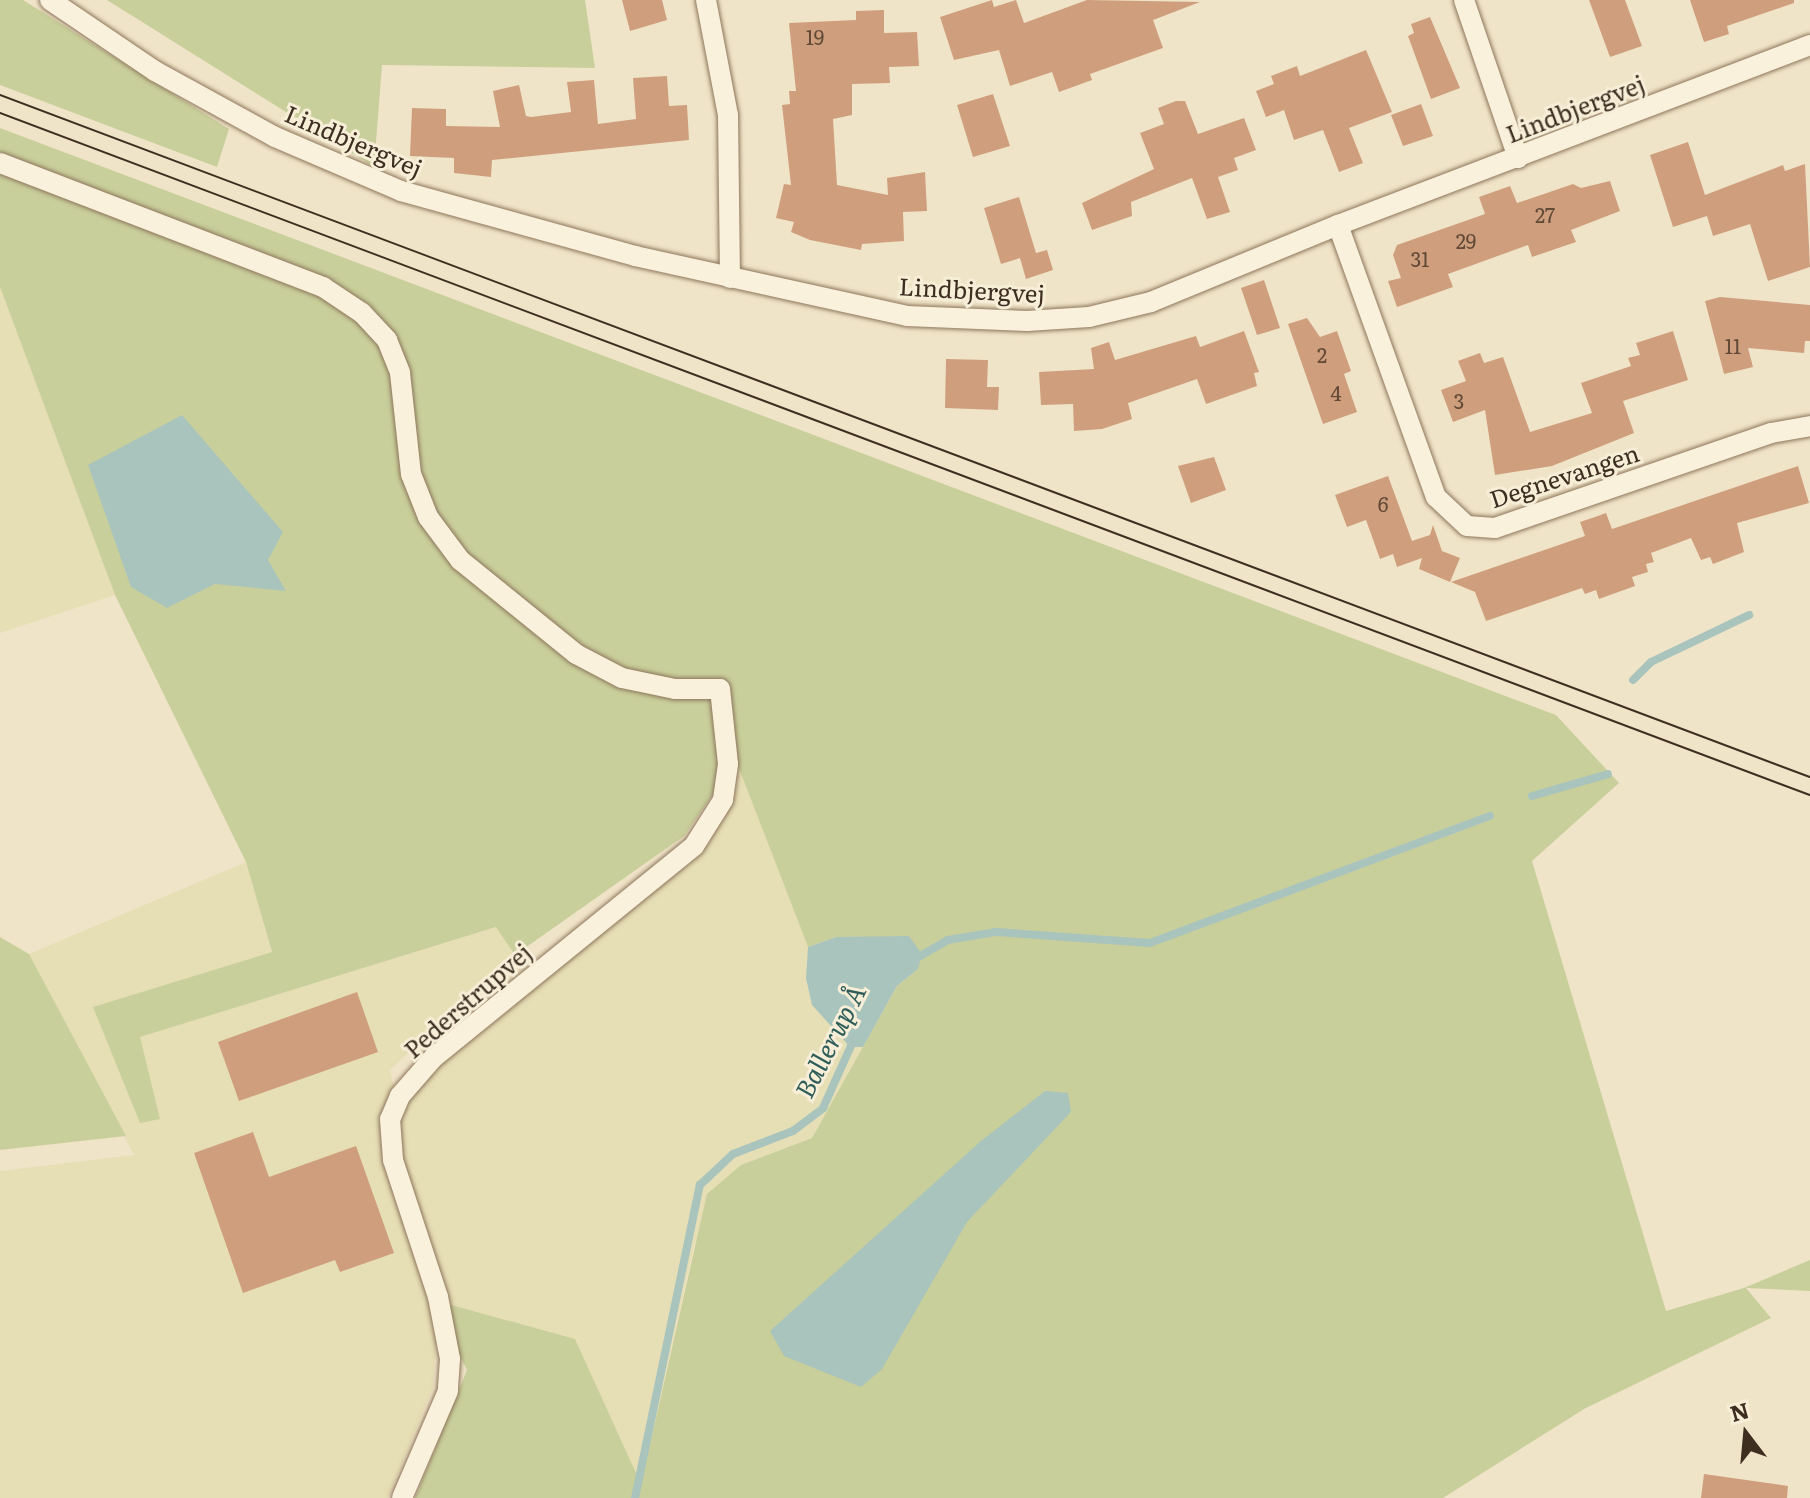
<!DOCTYPE html>
<html>
<head>
<meta charset="utf-8">
<style>
  body { margin:0 }
  #map { position:relative; width:1810px; height:1498px; overflow:hidden; background:#f0e4c8; font-family:Literata,serif }
  div>[style] { position:absolute }
  .farmland>* { inset:0; background:#e6deb5 }
  .green>* { inset:0; background:#c9cf9b }
  .water>* { inset:0; background:#a9c4bc }
  .stream>* { height:8px; margin:-4px; padding:0 4px; transform-origin:4px; border-radius:4px; background:#a9c4bc }
  .building>* { inset:0; background:#cf9f7d }
  .roads { filter:drop-shadow(0 0 2px #8d765c) drop-shadow(0 0 2px #8d765c) }
  .minor>* { height:20px; margin:-10px; padding:0 10px; transform-origin:10px; border-radius:10px; background:#faf1dc }
  .tram>* { height:2px; margin:-1px; padding:0 1px; transform-origin:1px; border-radius:1px; background:#3d2e20 }
  span { translate:-50% -50%; white-space:nowrap; text-align:center; line-height:1.15; -webkit-text-stroke:6px #f7eed8; paint-order:stroke }
  .number-label { font-size:20px; color:#624a37 }
  .number-label span { -webkit-text-stroke-width:0 }
  .street-label { font-size:24px; color:#3d2e20 }
  .water-label { font-size:26px; color:#2f5d5a; font-style:italic }
  .north { position:absolute; left:1706px; top:1394px; width:80px; height:80px; -webkit-text-stroke:6px #f7eed8; paint-order:stroke; rotate:344deg; font-size:22px; font-weight:700; line-height:32px; text-align:center; color:#3d2e20 }
  .north::after { content:''; display:block; margin:auto; width:28px; height:36px; background:#3d2e20; clip-path:polygon(50% 0,100% 100%,50% 72%,0 100%) }
</style>
</head>
<body>
<div id="map">
  <div class="farmland">
    <i style="clip-path:polygon(0 287px,115px 595px,0 633px)"></i>
    <i style="clip-path:polygon(730px 744px,808px 947px,806px 978px,850px 1047px,863px 1047px,812px 1138px,741px 1165px,694px 1246px,641px 1485px,575px 1339px,438px 1318px,433px 1387px,388px 1498px,0 1498px,0 1171px,134px 1155px,29px 954px,246px 862px,272px 953px,94px 1007px,160px 1118px,139px 1037px,497px 927px,515px 955px,390px 1070px,397px 1102px,445px 1056px,693px 860px,719px 808px)"></i>
  </div>
  <div class="green">
    <i style="clip-path:polygon(0 0,23px 0,229px 129px,217px 167px,0 85px)"></i>
    <i style="clip-path:polygon(107px 0,585px 0,595px 68px,382px 65px,374px 167px)"></i>
    <i style="clip-path:polygon(0 128px,1556px 715px,1619px 783px,1532px 861px,1666px 1311px,1744px 1288px,1810px 1260px,1810px 1291px,1746px 1288px,1771px 1318px,1584px 1409px,1443px 1498px,415px 1498px,467px 1370px,433px 1300px,575px 1339px,641px 1484px,707px 1194px,741px 1165px,812px 1138px,897px 986px,918px 969px,836px 937px,808px 947px,730px 745px,713px 794px,684px 836px,515px 955px,496px 927px,140px 1037px,160px 1119px,140px 1123px,93px 1007px,272px 952px,246px 862px,115px 595px,0 287px)"></i>
    <i style="clip-path:polygon(0 937px,29px 954px,126px 1136px,0 1150px)"></i>
  </div>
  <div class="water">
    <i style="clip-path:polygon(182px 415px,283px 532px,268px 560px,286px 591px,215px 584px,167px 608px,131px 587px,88px 465px)"></i>
    <i style="clip-path:polygon(909px 936px,922px 954px,918px 969px,897px 986px,863px 1047px,850px 1047px,812px 1005px,806px 978px,808px 947px,836px 937px)"></i>
    <i style="clip-path:polygon(1045px 1091px,1068px 1093px,1071px 1112px,967px 1222px,882px 1369px,861px 1387px,784px 1356px,770px 1331px,981px 1141px)"></i>
  </div>
  <div class="stream">
    <i style="left:1633px;top:680px;width:25px;rotate:-45deg"></i>
    <i style="left:1651px;top:662px;width:109px;rotate:-25.6deg"></i>
    <i style="left:1532px;top:796px;width:79px;rotate:-16.1deg"></i>
    <i style="left:915px;top:959px;width:38px;rotate:-30deg"></i>
    <i style="left:948px;top:940px;width:49px;rotate:-9.5deg"></i>
    <i style="left:996px;top:932px;width:154px;rotate:4.1deg"></i>
    <i style="left:1150px;top:943px;width:363px;rotate:-20.5deg"></i>
    <i style="left:635px;top:1498px;width:320px;rotate:-78.3deg"></i>
    <i style="left:700px;top:1185px;width:45px;rotate:-43.2deg"></i>
    <i style="left:733px;top:1154px;width:64px;rotate:-21deg"></i>
    <i style="left:793px;top:1131px;width:38px;rotate:-37deg"></i>
    <i style="left:823px;top:1108px;width:78px;rotate:-65.7deg"></i>
  </div>
  <div class="building">
    <i style="clip-path:polygon(622px 0,662px 0,667px 20px,630px 31px)"></i>
    <i style="clip-path:polygon(992px 0,994px 7px,1016px 0,1024px 23px,1087px 0,1200px 2px,1153px 20px,1163px 48px,1090px 74px,1092px 80px,1059px 92px,1052px 72px,1010px 86px,999px 50px,954px 60px,940px 17px)"></i>
    <i style="clip-path:polygon(1589px 0,1625px 0,1642px 46px,1610px 57px)"></i>
    <i style="clip-path:polygon(1690px 0,1794px 0,1794px 3px,1727px 26px,1729px 34px,1704px 42px)"></i>
    <i style="clip-path:polygon(884px 10px,884px 33px,917px 32px,919px 66px,889px 67px,890px 83px,852px 84px,852px 115px,833px 119px,837px 185px,888px 195px,887px 178px,925px 172px,927px 211px,903px 212px,904px 241px,862px 244px,861px 250px,810px 240px,791px 232px,794px 222px,776px 218px,784px 184px,791px 185px,782px 105px,790px 104px,789px 91px,796px 91px,789px 23px,856px 20px,856px 11px)"></i>
    <i style="clip-path:polygon(1430px 17px,1460px 88px,1431px 99px,1408px 36px,1414px 33px,1411px 24px)"></i>
    <i style="clip-path:polygon(1366px 50px,1392px 112px,1349px 128px,1363px 163px,1339px 172px,1323px 130px,1294px 140px,1284px 110px,1266px 117px,1256px 91px,1274px 84px,1271px 76px,1297px 66px,1300px 76px)"></i>
    <i style="clip-path:polygon(667px 76px,669px 106px,687px 105px,689px 140px,492px 160px,491px 177px,454px 173px,454px 158px,410px 156px,412px 108px,446px 109px,446px 126px,500px 127px,493px 91px,519px 85px,526px 116px,531px 117px,571px 112px,567px 82px,594px 80px,598px 124px,636px 119px,633px 78px)"></i>
    <i style="clip-path:polygon(993px 94px,1010px 146px,973px 157px,957px 105px)"></i>
    <i style="clip-path:polygon(1176px 101px,1185px 101px,1198px 134px,1244px 118px,1256px 150px,1234px 158px,1238px 170px,1218px 177px,1230px 212px,1207px 219px,1192px 178px,1131px 202px,1132px 216px,1092px 230px,1082px 203px,1154px 169px,1140px 133px,1164px 124px,1158px 108px)"></i>
    <i style="clip-path:polygon(1421px 104px,1433px 136px,1403px 146px,1391px 115px)"></i>
    <i style="clip-path:polygon(1688px 142px,1705px 195px,1783px 165px,1785px 171px,1805px 164px,1810px 267px,1768px 281px,1750px 224px,1713px 236px,1707px 216px,1673px 227px,1650px 155px)"></i>
    <i style="clip-path:polygon(1610px 181px,1620px 211px,1571px 230px,1576px 242px,1532px 257px,1528px 245px,1448px 274px,1453px 287px,1397px 307px,1388px 281px,1401px 278px,1393px 255px,1397px 245px,1485px 214px,1479px 197px,1510px 186px,1517px 203px,1573px 184px,1581px 188px)"></i>
    <i style="clip-path:polygon(1019px 197px,1036px 253px,1047px 250px,1053px 270px,1026px 279px,1020px 258px,1001px 264px,984px 208px)"></i>
    <i style="clip-path:polygon(1264px 280px,1280px 328px,1257px 335px,1241px 288px)"></i>
    <i style="clip-path:polygon(1720px 297px,1810px 305px,1810px 341px,1805px 341px,1804px 353px,1748px 348px,1753px 367px,1724px 374px,1705px 301px)"></i>
    <i style="clip-path:polygon(1307px 318px,1320px 337px,1337px 331px,1351px 371px,1344px 374px,1357px 412px,1323px 424px,1288px 324px)"></i>
    <i style="clip-path:polygon(1244px 331px,1259px 372px,1254px 373px,1257px 386px,1206px 404px,1197px 379px,1128px 403px,1132px 419px,1102px 429px,1074px 431px,1073px 404px,1041px 405px,1039px 372px,1094px 369px,1091px 348px,1109px 342px,1115px 360px,1196px 336px,1200px 347px)"></i>
    <i style="clip-path:polygon(1673px 331px,1688px 380px,1623px 401px,1634px 433px,1552px 466px,1495px 475px,1485px 410px,1453px 422px,1441px 390px,1466px 381px,1458px 361px,1480px 353px,1484px 363px,1503px 357px,1530px 432px,1592px 413px,1581px 383px,1631px 366px,1628px 358px,1640px 355px,1636px 343px)"></i>
    <i style="clip-path:polygon(946px 359px,988px 360px,987px 387px,999px 387px,998px 410px,945px 408px)"></i>
    <i style="clip-path:polygon(1214px 457px,1226px 490px,1191px 503px,1178px 466px)"></i>
    <i style="clip-path:polygon(1798px 466px,1809px 503px,1737px 523px,1744px 552px,1713px 564px,1710px 557px,1701px 560px,1691px 538px,1651px 553px,1654px 562px,1646px 564px,1648px 572px,1632px 577px,1635px 586px,1599px 599px,1596px 590px,1585px 594px,1582px 588px,1486px 621px,1475px 592px,1451px 582px,1585px 536px,1580px 522px,1595px 517px,1606px 513px,1612px 529px)"></i>
    <i style="clip-path:polygon(1388px 476px,1412px 541px,1430px 535px,1433px 525px,1442px 551px,1460px 558px,1450px 582px,1419px 569px,1422px 558px,1397px 567px,1393px 554px,1380px 559px,1366px 520px,1347px 527px,1335px 495px)"></i>
    <i style="clip-path:polygon(357px 992px,378px 1052px,239px 1101px,218px 1042px)"></i>
    <i style="clip-path:polygon(253px 1132px,269px 1177px,356px 1146px,394px 1253px,340px 1272px,335px 1260px,243px 1293px,194px 1153px)"></i>
    <i style="clip-path:polygon(1704px 1474px,1788px 1486px,1787px 1498px,1701px 1498px)"></i>
  </div>
  <div class="roads">
    <div class="minor">
      <i style="left:50px;top:0;width:127px;rotate:34.1deg"></i>
      <i style="left:155px;top:71px;width:137px;rotate:28.8deg"></i>
      <i style="left:275px;top:137px;width:137px;rotate:23.2deg"></i>
      <i style="left:401px;top:191px;width:243px;rotate:15.5deg"></i>
      <i style="left:635px;top:256px;width:279px;rotate:12.4deg"></i>
      <i style="left:907px;top:316px;width:120px;rotate:2.4deg"></i>
      <i style="left:1027px;top:321px;width:62px;rotate:-3.7deg"></i>
      <i style="left:1089px;top:317px;width:64px;rotate:-13.6deg"></i>
      <i style="left:1151px;top:302px;width:202px;rotate:-22.4deg"></i>
      <i style="left:1338px;top:225px;width:505px;rotate:-20.87deg"></i>
      <i style="left:706px;top:0;width:117px;rotate:79.2deg"></i>
      <i style="left:728px;top:115px;width:163px;rotate:89.3deg"></i>
      <i style="left:1464px;top:0;width:167px;rotate:71.1deg"></i>
      <i style="left:0;top:163px;width:346px;rotate:21deg"></i>
      <i style="left:323px;top:287px;width:47px;rotate:33.7deg"></i>
      <i style="left:362px;top:313px;width:37px;rotate:47deg"></i>
      <i style="left:387px;top:340px;width:35px;rotate:68deg"></i>
      <i style="left:400px;top:373px;width:102px;rotate:83.8deg"></i>
      <i style="left:411px;top:474px;width:46px;rotate:68.4deg"></i>
      <i style="left:428px;top:517px;width:54px;rotate:53.3deg"></i>
      <i style="left:460px;top:560px;width:149px;rotate:39deg"></i>
      <i style="left:576px;top:654px;width:52px;rotate:27.6deg"></i>
      <i style="left:622px;top:678px;width:54px;rotate:11.7deg"></i>
      <i style="left:675px;top:689px;width:45px"></i>
      <i style="left:720px;top:689px;width:75px;rotate:83.9deg"></i>
      <i style="left:728px;top:764px;width:36px;rotate:98deg"></i>
      <i style="left:723px;top:800px;width:54px;rotate:122.2deg"></i>
      <i style="left:694px;top:846px;width:335px;rotate:140.9deg"></i>
      <i style="left:434px;top:1057px;width:52px;rotate:131.1deg"></i>
      <i style="left:400px;top:1096px;width:25px;rotate:113deg"></i>
      <i style="left:390px;top:1119px;width:41px;rotate:85.8deg"></i>
      <i style="left:393px;top:1160px;width:144px;rotate:71.8deg"></i>
      <i style="left:438px;top:1297px;width:63px;rotate:79deg"></i>
      <i style="left:450px;top:1359px;width:32px;rotate:94deg"></i>
      <i style="left:448px;top:1391px;width:116px;rotate:113.3deg"></i>
      <i style="left:1338px;top:225px;width:289px;rotate:70.2deg"></i>
      <i style="left:1436px;top:497px;width:42px;rotate:43.1deg"></i>
      <i style="left:1467px;top:526px;width:28px;rotate:4deg"></i>
      <i style="left:1495px;top:528px;width:292px;rotate:-19deg"></i>
      <i style="left:1771px;top:433px;width:40px;rotate:-10deg"></i>
    </div>
  </div>
  <div class="tram">
    <i style="left:0;top:95px;width:1934px;rotate:20.65deg"></i>
    <i style="left:0;top:113px;width:1934px;rotate:20.65deg"></i>
  </div>
  <div class="number-label">
    <span style="left:815px;top:36px">19</span>
    <span style="left:1545px;top:214px">27</span>
    <span style="left:1466px;top:240px">29</span>
    <span style="left:1420px;top:258px">31</span>
    <span style="left:1733px;top:345px">11</span>
    <span style="left:1322px;top:354px">2</span>
    <span style="left:1336px;top:392px">4</span>
    <span style="left:1459px;top:400px">3</span>
    <span style="left:1383px;top:503px">6</span>
  </div>
  <div class="street-label">
    <span style="left:1575px;top:108px;rotate:-21deg">Lindbjergvej</span>
    <span style="left:354px;top:140px;rotate:23deg">Lindbjergvej</span>
    <span style="left:972px;top:289px;rotate:3deg">Lindbjergvej</span>
    <span style="left:1564px;top:475px;rotate:-18deg">Degnevangen</span>
    <span style="left:467px;top:1000px;rotate:-41deg">Pederstrupvej</span>
  </div>
  <div class="water-label">
    <span style="left:829px;top:1041px;rotate:-63deg">Ballerup Å</span>
  </div>
  <div class="north">N</div>
</div>
</body>
</html>
